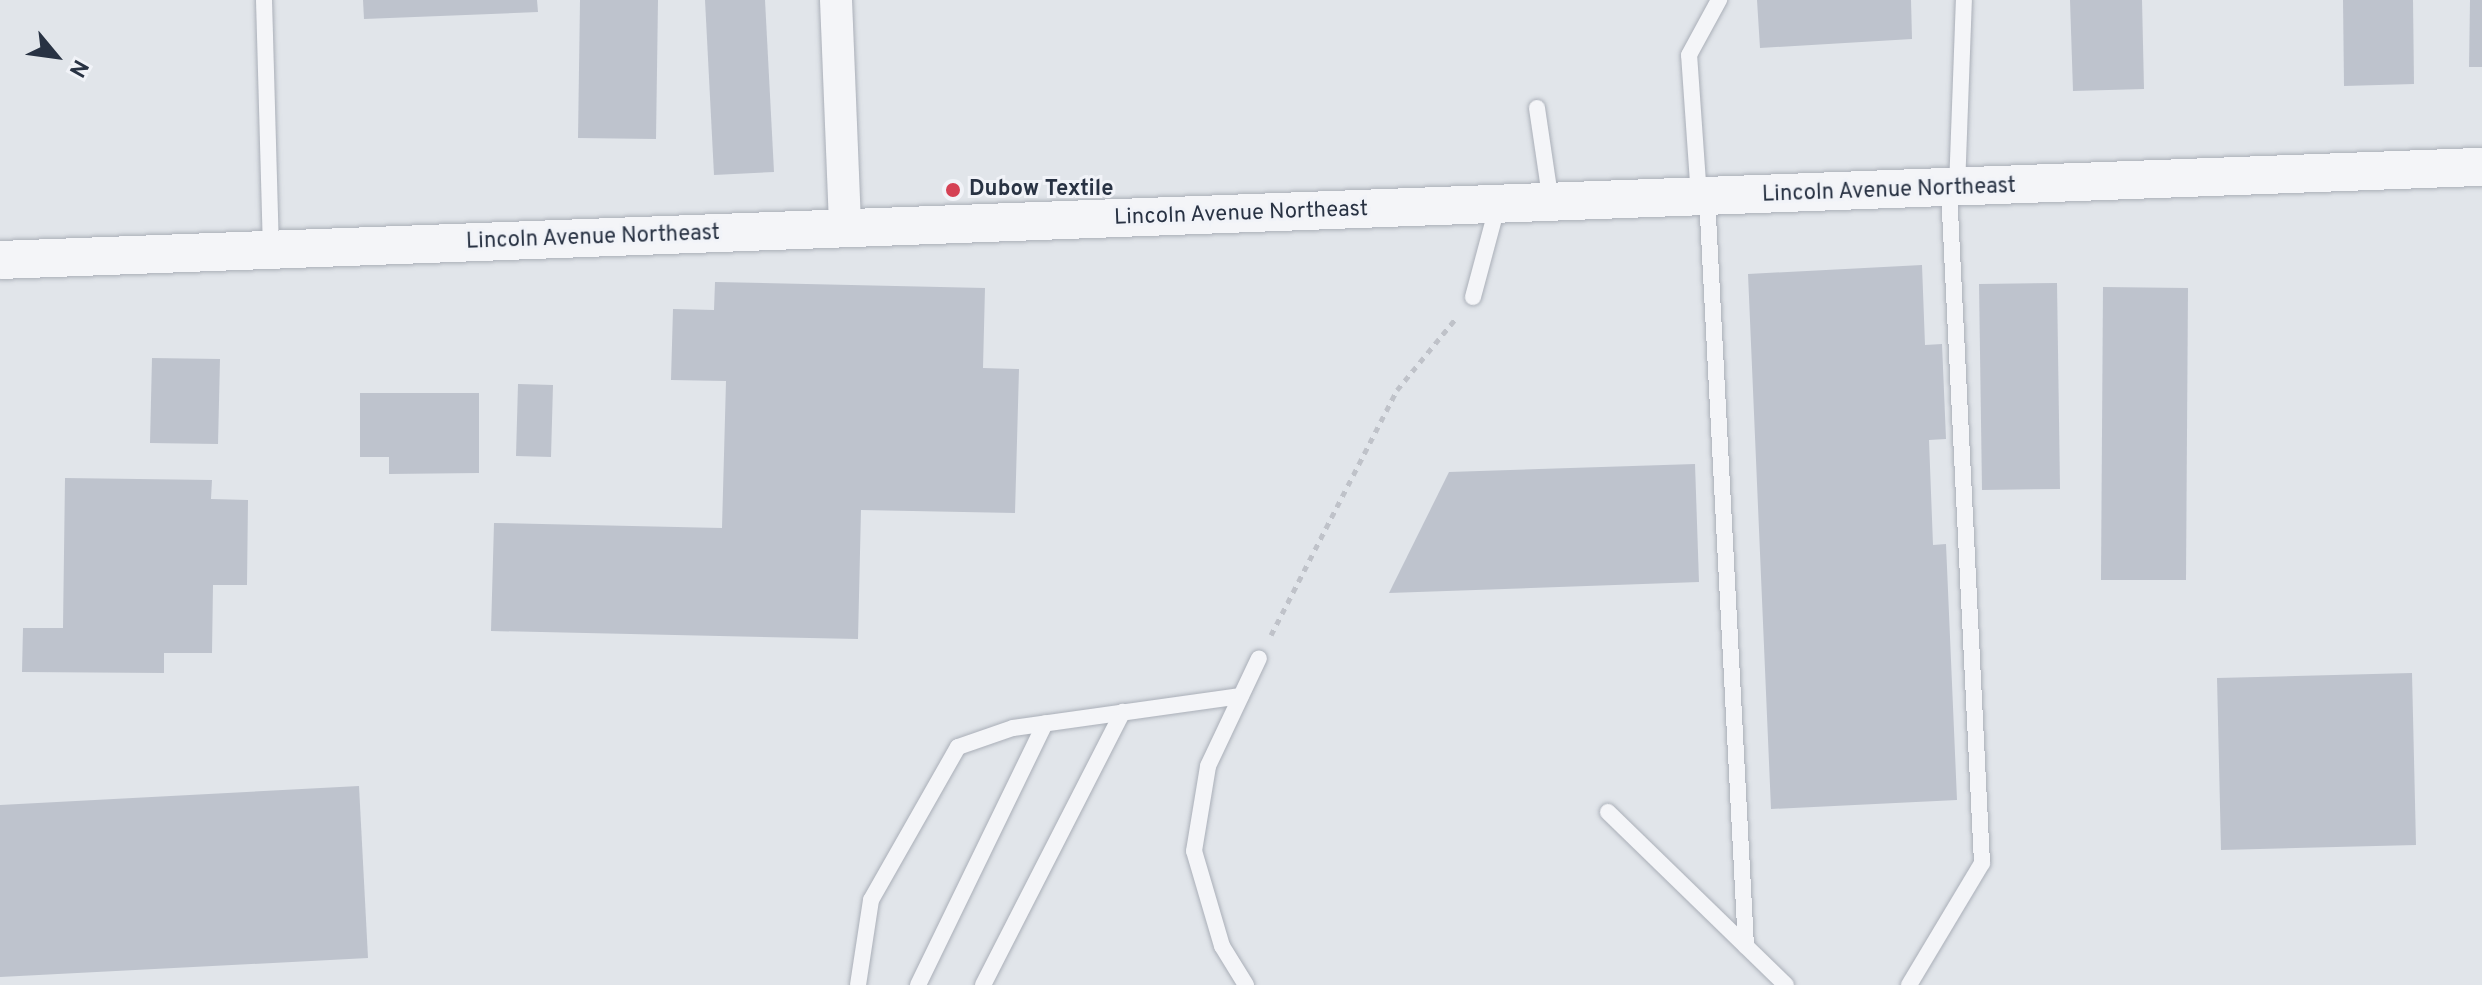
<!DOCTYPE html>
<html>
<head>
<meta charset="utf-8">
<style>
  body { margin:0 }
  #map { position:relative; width:2482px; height:985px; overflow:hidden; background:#e1e5ea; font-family:Overpass,sans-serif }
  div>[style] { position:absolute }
  .building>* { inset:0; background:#bec3cd }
  .path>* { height:5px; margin-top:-2.5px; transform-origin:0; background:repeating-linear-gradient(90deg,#bfc2c9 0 6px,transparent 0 12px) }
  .roads { filter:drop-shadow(0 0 2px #aaafb8) drop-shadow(0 0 2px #aaafb8) }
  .service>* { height:16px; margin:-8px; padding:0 8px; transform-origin:8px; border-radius:8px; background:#f4f5f8 }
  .minor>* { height:32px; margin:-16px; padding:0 16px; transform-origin:16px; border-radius:16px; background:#f4f5f8 }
  .tertiary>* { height:38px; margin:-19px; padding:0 19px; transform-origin:19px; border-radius:19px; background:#f4f5f8 }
  .dots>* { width:22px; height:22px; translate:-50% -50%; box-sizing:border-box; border:4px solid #f1f3f8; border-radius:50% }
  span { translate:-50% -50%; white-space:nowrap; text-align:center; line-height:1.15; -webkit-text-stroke:6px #f1f3f8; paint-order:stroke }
  .poi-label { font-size:22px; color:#283243; font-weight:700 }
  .left { translate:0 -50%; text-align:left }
  .street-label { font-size:22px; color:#283243 }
  .north { position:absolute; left:16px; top:16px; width:80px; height:80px; -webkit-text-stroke:6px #f1f3f8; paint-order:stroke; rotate:119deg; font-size:22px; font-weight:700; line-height:32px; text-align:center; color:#283243 }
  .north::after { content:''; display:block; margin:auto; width:28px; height:36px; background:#283243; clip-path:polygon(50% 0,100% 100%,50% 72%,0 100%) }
</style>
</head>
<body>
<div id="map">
  <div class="building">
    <i style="clip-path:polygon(363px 0,537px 0,538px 12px,364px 19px)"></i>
    <i style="clip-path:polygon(580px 0,658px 0,656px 139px,578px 138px)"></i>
    <i style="clip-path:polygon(705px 0,765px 0,774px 172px,714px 175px)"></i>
    <i style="clip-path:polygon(1757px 0,1911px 0,1912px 39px,1760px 48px)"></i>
    <i style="clip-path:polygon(2070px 0,2142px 0,2144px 89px,2073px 91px)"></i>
    <i style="clip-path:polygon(2343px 0,2413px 0,2414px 84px,2344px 86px)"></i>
    <i style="clip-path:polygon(2470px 0,2482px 0,2482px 67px,2469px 67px)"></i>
    <i style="clip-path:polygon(1922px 265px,1925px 345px,1942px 344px,1946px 439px,1929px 440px,1933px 545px,1946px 544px,1957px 800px,1771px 809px,1748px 274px)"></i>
    <i style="clip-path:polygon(715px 282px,985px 288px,983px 368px,1019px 369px,1015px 513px,861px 510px,858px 639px,491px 631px,494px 523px,722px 528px,726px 381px,671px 380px,673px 309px,714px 310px)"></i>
    <i style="clip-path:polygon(2057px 283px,2060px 489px,1982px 490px,1979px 284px)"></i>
    <i style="clip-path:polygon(2103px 287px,2188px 288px,2186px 580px,2101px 580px)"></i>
    <i style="clip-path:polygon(152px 358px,220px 359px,218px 444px,150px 443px)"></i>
    <i style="clip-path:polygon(518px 384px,553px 385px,551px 457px,516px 456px)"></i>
    <i style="clip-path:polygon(360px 393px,479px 393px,479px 473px,389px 474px,389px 457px,360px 457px)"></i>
    <i style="clip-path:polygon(1695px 464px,1699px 582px,1389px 593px,1449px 472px)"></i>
    <i style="clip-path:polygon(65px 478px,212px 480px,211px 499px,248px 500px,247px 585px,213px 585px,212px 653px,164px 653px,164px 673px,22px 672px,23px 628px,63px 628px)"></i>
    <i style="clip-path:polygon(2412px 673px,2416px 845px,2221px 850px,2217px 678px)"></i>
    <i style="clip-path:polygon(359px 786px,368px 958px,0 977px,0 805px)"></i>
  </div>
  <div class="path">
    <i style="left:1271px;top:635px;width:276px;rotate:-62.8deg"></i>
    <i style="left:1397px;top:390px;width:94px;rotate:-50.6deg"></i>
  </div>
  <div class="roads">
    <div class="service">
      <i style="left:264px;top:0;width:250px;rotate:88.4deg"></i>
      <i style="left:1537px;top:108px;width:96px;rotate:81.6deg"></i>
      <i style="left:1957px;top:188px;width:188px;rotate:-87.9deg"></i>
      <i style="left:1699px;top:197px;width:142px;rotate:-94deg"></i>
      <i style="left:1689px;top:55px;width:63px;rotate:-61.4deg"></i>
      <i style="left:1707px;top:197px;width:750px;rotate:87.02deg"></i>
      <i style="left:1473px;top:297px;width:96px;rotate:-75deg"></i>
      <i style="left:1608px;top:812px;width:248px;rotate:44.2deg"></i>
      <i style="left:858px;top:985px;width:86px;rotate:-81.3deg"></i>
      <i style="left:871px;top:900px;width:176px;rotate:-60.4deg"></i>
      <i style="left:958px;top:747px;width:58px;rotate:-19.1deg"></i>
      <i style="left:1013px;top:728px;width:230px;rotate:-8deg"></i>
      <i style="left:918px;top:985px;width:291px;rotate:-64.1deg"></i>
      <i style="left:983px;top:985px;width:307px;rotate:-62.9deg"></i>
      <i style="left:1246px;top:985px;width:46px;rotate:-121.6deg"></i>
      <i style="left:1222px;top:946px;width:99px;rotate:-106.4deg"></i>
      <i style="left:1194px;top:851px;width:86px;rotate:-80.6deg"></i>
      <i style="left:1208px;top:766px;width:119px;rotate:-64.7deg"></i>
      <i style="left:1909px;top:985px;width:142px;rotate:-59.1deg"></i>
      <i style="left:1982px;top:863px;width:674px;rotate:-92.81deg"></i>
    </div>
    <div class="minor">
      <i style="left:836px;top:0;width:228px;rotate:87.7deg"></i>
    </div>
    <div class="tertiary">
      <i style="left:0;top:260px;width:2484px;rotate:-2.15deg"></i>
    </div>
  </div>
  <div class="dots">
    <i style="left:953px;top:190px;background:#d54154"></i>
  </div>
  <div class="poi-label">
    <span class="left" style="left:969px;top:190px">Dubow Textile</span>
  </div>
  <div class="street-label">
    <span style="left:1889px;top:191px;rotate:-2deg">Lincoln Avenue Northeast</span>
    <span style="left:1241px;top:214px;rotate:-2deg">Lincoln Avenue Northeast</span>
    <span style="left:593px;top:238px;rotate:-2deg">Lincoln Avenue Northeast</span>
  </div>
  <div class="north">N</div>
</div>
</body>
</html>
